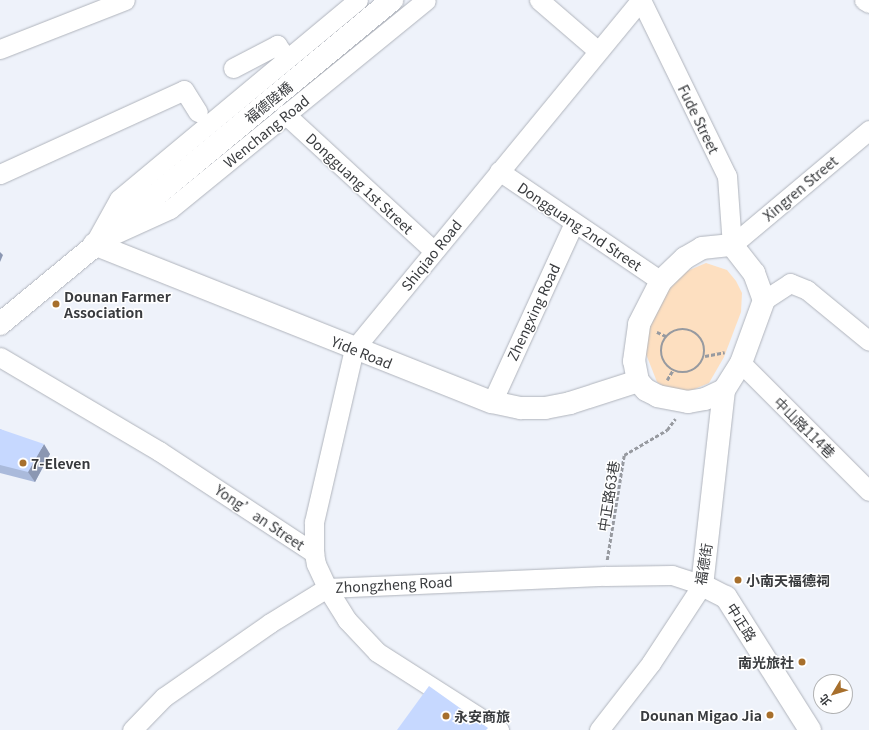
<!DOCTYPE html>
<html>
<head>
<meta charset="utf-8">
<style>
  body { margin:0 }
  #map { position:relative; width:869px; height:730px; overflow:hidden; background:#eef2fa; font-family:Georgia,"Noto Sans TC",serif }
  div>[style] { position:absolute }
  .green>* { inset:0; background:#fddfc0 }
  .path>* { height:2.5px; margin-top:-1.25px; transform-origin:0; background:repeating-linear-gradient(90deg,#979aa0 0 4px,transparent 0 6px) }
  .path>.ring { margin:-1.25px; padding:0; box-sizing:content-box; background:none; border:2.5px solid #979aa0; border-radius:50% }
  .roads { filter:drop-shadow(0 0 1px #b0b4bc) drop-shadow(0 0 1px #b0b4bc) }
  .minor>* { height:19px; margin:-9.5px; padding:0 9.5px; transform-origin:9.5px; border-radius:9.5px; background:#fff }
  .major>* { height:22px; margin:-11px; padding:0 11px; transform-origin:11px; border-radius:11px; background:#fff }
  .wall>* { inset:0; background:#aabadb }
  .shaded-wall>* { inset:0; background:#8b97b2 }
  .building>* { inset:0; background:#c6d8ff }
  .dots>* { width:11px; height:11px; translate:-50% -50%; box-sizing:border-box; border:2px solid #fff; border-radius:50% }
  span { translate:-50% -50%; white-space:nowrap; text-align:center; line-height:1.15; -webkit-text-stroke:3px #fff; paint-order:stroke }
  .street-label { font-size:14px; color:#393b3e }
  .poi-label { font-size:14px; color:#393b3e; font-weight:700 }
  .left { translate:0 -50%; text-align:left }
  .right { translate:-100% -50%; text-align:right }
  .north { position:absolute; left:813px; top:674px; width:40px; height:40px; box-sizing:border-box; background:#fff; border:1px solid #b0b1b2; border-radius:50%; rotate:232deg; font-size:11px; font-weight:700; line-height:16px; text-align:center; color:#393b3e }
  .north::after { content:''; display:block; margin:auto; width:14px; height:18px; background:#a76f2c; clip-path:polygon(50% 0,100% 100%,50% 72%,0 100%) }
</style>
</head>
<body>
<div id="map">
  <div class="green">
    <i style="clip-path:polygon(706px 263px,727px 270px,736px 281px,742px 293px,741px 312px,724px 357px,709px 383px,690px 391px,669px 390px,657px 382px,646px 354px,645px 340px,651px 316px,670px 288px,685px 272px)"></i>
  </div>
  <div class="path">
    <i class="ring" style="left:661px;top:329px;width:41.5px;height:41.5px"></i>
    <i style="left:657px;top:332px;width:10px;rotate:24deg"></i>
    <i style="left:705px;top:356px;width:20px;rotate:-11deg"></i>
    <i style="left:667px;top:380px;width:12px;rotate:-59deg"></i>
    <i style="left:607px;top:560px;width:106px;rotate:-80.8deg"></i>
    <i style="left:624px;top:455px;width:50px;rotate:-30.2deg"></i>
    <i style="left:667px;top:430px;width:14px;rotate:-54deg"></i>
  </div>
  <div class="roads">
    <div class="minor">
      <i style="left:539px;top:0;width:78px;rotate:40.8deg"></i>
      <i style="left:641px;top:0;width:196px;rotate:64deg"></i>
      <i style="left:727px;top:176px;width:69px;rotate:85.9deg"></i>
      <i style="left:864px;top:0;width:6px;rotate:31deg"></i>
      <i style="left:0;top:49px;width:134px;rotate:-21.4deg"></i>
      <i style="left:233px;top:68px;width:50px;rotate:-27.6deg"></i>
      <i style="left:277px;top:45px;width:17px;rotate:54deg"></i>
      <i style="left:285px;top:114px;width:202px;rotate:42.6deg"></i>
      <i style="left:499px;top:171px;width:196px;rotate:34.2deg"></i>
      <i style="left:0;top:174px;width:202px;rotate:-24.5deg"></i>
      <i style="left:184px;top:90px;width:26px;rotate:58deg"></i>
      <i style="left:117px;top:233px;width:58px;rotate:-24.4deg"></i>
      <i style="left:170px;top:209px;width:330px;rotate:-39.2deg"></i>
      <i style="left:94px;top:244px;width:51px;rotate:-60.9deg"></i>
      <i style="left:119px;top:199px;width:311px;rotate:-39.8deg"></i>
      <i style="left:732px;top:245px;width:179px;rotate:-40deg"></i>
      <i style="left:764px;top:300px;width:31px;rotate:-33deg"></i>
      <i style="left:790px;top:283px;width:18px;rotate:22deg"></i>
      <i style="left:807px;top:290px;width:80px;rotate:39.4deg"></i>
      <i style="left:0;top:357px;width:185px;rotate:30.6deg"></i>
      <i style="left:159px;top:451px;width:186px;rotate:33.3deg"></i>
      <i style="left:314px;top:553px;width:11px;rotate:80deg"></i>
      <i style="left:316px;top:564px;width:26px;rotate:65deg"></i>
      <i style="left:327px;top:588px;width:38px;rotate:58deg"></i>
      <i style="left:347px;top:620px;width:44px;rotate:46.8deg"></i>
      <i style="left:377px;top:652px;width:145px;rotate:32.6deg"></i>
      <i style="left:741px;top:363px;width:181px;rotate:45deg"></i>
      <i style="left:492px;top:402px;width:197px;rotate:-65.4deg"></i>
      <i style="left:314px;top:553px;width:31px;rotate:-90deg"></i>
      <i style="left:314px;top:522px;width:178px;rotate:-77deg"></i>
      <i style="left:354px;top:349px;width:452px;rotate:-50.6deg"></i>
      <i style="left:132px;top:730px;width:46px;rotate:-45.9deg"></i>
      <i style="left:164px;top:697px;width:129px;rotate:-34.9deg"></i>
      <i style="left:270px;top:623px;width:67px;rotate:-31.6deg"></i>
      <i style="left:327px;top:588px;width:278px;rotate:-2.5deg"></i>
      <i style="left:605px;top:576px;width:67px;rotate:-0.9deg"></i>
      <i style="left:672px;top:575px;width:32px;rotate:18deg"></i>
      <i style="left:702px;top:585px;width:93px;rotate:123.2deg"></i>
      <i style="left:651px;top:663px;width:85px;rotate:127.8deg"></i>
    </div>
    <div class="major">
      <i style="left:94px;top:244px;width:428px;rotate:21.7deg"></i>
      <i style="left:492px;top:402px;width:30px;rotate:12deg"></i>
      <i style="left:521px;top:408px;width:24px"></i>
      <i style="left:545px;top:408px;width:25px;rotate:-11deg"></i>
      <i style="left:570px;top:403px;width:71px;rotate:-17.9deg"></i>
      <i style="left:0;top:324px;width:509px;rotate:-39.57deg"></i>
      <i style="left:724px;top:390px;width:21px;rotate:155deg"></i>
      <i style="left:705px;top:399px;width:17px;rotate:170deg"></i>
      <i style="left:688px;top:402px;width:31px;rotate:-169deg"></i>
      <i style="left:658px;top:396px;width:13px;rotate:-153deg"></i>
      <i style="left:646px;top:390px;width:12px;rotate:-132deg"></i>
      <i style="left:638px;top:381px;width:20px;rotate:-101deg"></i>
      <i style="left:634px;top:361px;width:37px;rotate:-82deg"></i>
      <i style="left:639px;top:324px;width:48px;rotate:-62.9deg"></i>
      <i style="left:661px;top:281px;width:33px;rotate:-44deg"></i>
      <i style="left:685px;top:258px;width:20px;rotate:-30deg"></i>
      <i style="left:702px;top:248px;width:30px;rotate:-6deg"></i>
      <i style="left:732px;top:245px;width:36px;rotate:52deg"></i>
      <i style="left:754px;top:273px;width:29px;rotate:70deg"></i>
      <i style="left:764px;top:300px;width:67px;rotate:110.1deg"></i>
      <i style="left:741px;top:363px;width:32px;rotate:122deg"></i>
      <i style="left:724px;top:390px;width:196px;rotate:96.4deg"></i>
      <i style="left:702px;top:585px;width:27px;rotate:27deg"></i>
      <i style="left:726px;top:597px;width:157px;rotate:57.7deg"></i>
    </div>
  </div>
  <div class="wall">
    <i style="clip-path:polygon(0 429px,50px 454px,35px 482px,0 473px)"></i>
  </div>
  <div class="shaded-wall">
    <i style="clip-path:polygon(0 252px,3px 255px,0 262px)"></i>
    <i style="clip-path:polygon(44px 444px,50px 454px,35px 482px,28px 472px)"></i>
  </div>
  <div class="building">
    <i style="clip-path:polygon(0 429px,44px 444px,28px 472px,0 465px)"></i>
    <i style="clip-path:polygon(429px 686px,488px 728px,486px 730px,397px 730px)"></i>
  </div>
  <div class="dots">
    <i style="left:56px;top:304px;background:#a76f2c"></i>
    <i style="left:23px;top:463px;background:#a76f2c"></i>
    <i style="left:738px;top:580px;background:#a76f2c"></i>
    <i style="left:802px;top:662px;background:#a76f2c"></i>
    <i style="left:770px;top:715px;background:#a76f2c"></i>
    <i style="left:446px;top:716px;background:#a76f2c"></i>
  </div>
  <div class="street-label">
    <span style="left:268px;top:102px;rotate:-39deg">福德陸橋</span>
    <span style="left:699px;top:119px;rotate:64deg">Fude Street</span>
    <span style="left:266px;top:131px;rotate:-39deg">Wenchang Road</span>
    <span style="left:360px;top:183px;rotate:43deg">Dongguang 1st Street</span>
    <span style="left:800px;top:188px;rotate:-40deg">Xingren Street</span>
    <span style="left:580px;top:226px;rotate:34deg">Dongguang 2nd Street</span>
    <span style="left:431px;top:255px;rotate:-51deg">Shiqiao Road</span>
    <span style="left:533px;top:312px;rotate:-65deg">Zhengxing Road</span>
    <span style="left:362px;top:352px;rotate:22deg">Yide Road</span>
    <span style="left:805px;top:427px;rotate:45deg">中山路114巷</span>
    <span style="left:608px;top:496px;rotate:-81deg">中正路63巷</span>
    <span style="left:260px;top:517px;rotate:34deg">Yong’an Street</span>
    <span style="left:703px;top:564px;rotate:-81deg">福德街</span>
    <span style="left:394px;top:584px;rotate:-3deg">Zhongzheng Road</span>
    <span style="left:742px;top:622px;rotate:58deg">中正路</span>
  </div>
  <div class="poi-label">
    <span class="left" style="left:64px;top:304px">Dounan Farmer<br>Association</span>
    <span class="left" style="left:31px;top:463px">7-Eleven</span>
    <span class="left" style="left:746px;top:580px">小南天福德祠</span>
    <span class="right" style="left:794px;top:662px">南光旅社</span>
    <span class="right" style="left:762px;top:715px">Dounan Migao Jia</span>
    <span class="left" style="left:454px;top:716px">永安商旅</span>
  </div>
  <div class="north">北</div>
</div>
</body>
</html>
